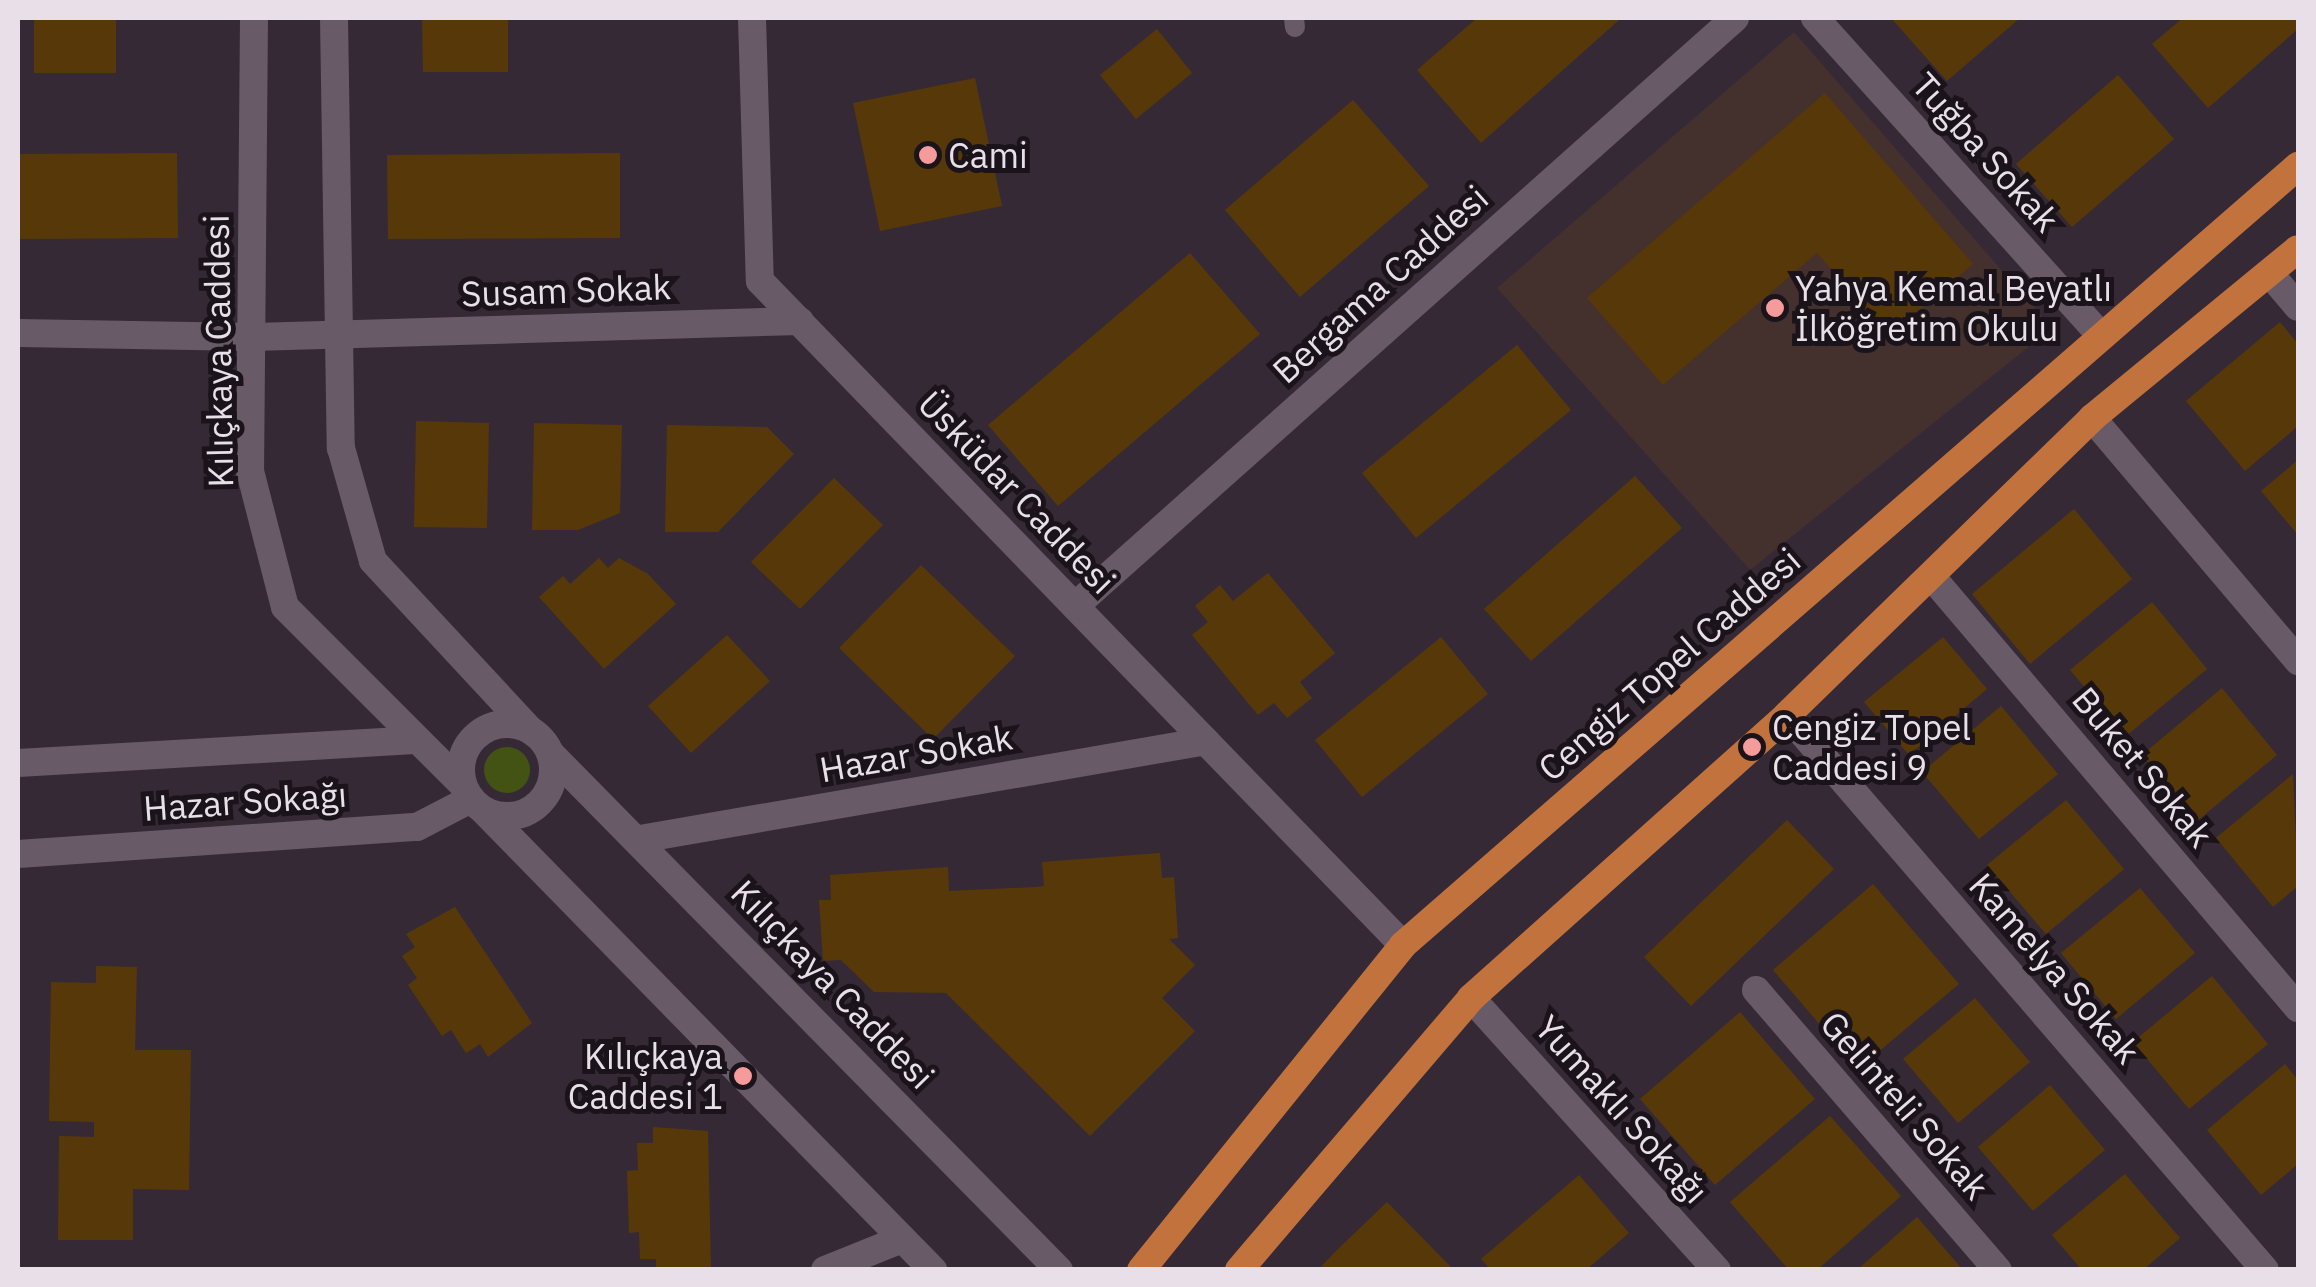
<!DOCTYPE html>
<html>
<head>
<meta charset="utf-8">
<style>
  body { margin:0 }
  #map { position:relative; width:2316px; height:1287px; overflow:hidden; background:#362936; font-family:"IBM Plex Sans",sans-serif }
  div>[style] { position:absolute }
  .education>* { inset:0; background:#44302c }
  .green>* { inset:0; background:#425313 }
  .round { border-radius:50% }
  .building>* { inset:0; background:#573909 }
  .service>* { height:20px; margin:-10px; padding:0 10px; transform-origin:10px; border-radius:10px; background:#695a68 }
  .minor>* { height:28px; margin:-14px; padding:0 14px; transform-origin:14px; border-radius:14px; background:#695a68 }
  .tertiary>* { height:28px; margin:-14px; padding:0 14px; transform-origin:14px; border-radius:14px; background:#695a68 }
  .tertiary>.ring { margin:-14px; padding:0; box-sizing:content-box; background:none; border:28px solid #695a68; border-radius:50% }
  .primary>* { height:28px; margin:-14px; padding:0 14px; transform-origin:14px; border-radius:14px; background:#c2733d }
  .dots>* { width:28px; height:28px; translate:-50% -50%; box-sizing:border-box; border:5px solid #1a141a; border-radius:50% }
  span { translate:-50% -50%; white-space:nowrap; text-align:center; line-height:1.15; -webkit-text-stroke:10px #1a141a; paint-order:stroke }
  .street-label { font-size:35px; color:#e8dfe8 }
  .poi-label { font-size:35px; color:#e8dfe8 }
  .left { translate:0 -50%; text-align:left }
  .right { translate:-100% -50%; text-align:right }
  .frame { position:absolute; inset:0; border:20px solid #e8dfe8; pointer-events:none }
</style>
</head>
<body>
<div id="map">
  <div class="education">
    <i style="clip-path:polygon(1794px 32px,2052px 328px,1750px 570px,1497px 288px)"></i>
  </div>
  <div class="green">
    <i class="round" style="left:484px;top:747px;width:46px;height:46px"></i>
  </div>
  <div class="building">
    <i style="clip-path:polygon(34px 18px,116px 18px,116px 73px,34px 73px)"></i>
    <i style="clip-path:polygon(422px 18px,508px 18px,508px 72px,423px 72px)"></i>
    <i style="clip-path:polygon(1477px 18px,1617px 18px,1619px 20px,1481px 143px,1417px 70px)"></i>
    <i style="clip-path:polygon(1891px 18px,2020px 18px,1947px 81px)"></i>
    <i style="clip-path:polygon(2183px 18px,2298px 18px,2298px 29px,2208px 108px,2152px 44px)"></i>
    <i style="clip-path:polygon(1157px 29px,1192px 73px,1136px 119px,1100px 75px)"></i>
    <i style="clip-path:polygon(2118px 75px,2174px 139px,2072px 227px,2016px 164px)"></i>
    <i style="clip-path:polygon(975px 78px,1002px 206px,880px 231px,853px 103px)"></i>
    <i style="clip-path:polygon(1825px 93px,1973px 264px,1889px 335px,1817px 253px,1663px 385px,1587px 298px)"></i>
    <i style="clip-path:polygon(1353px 100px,1429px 186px,1300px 297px,1225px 210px)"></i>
    <i style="clip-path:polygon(177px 153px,178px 238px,18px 239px,18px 154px)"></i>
    <i style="clip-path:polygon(620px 153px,620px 238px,388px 239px,387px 155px)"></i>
    <i style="clip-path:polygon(1190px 253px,1260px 334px,1058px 506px,988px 425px)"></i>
    <i style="clip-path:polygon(2280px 322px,2298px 344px,2298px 426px,2245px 471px,2186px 401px)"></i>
    <i style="clip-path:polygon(1517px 345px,1571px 410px,1416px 538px,1362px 473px)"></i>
    <i style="clip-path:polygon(416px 421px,489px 423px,487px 528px,414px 527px)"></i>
    <i style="clip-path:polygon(534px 423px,622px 425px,620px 513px,578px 530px,532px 530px)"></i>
    <i style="clip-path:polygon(667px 425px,767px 427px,794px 454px,718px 532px,665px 532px)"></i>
    <i style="clip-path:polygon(2298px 460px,2298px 535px,2261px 491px)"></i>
    <i style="clip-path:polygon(1635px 476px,1682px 528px,1531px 661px,1484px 609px)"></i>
    <i style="clip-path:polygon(834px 478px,883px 525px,800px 609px,751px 562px)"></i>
    <i style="clip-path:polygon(2074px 509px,2132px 579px,2030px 664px,1972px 594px)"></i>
    <i style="clip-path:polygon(599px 558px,608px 568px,619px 558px,648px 574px,676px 604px,604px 669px,539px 597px,563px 576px,570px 584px)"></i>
    <i style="clip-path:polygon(921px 565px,1015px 656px,933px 739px,839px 648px)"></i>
    <i style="clip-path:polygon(1268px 573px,1335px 653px,1300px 682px,1312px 698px,1287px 718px,1274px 703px,1258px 715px,1192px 635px,1208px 622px,1195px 606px,1220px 585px,1233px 601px)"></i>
    <i style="clip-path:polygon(2152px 602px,2207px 669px,2126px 736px,2070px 670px)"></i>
    <i style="clip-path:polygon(727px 635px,770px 681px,691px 753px,648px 706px)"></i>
    <i style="clip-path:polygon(1441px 637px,1488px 694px,1362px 797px,1315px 740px)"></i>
    <i style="clip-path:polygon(1943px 637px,1987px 689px,1909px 755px,1864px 702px)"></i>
    <i style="clip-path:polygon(2222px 688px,2277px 755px,2197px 821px,2142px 755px)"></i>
    <i style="clip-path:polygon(2001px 706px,2058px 774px,1979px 839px,1922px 772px)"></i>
    <i style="clip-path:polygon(2293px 774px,2298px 886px,2273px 907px,2216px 838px)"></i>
    <i style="clip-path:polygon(2066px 800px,2124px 869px,2046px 934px,1987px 865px)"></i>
    <i style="clip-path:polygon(1787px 820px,1834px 869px,1691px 1006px,1644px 957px)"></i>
    <i style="clip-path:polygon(1160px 853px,1162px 878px,1174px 877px,1178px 938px,1169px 939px,1195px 965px,1162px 998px,1195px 1031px,1090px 1136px,946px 993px,874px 992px,841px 960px,823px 961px,819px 900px,831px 900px,830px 875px,948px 867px,949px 891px,1035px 887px,1044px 886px,1042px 862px)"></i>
    <i style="clip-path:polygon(1873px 884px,1959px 984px,1858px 1069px,1773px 970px)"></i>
    <i style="clip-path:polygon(2140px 888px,2195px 953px,2116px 1019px,2061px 953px)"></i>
    <i style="clip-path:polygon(455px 907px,532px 1023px,488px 1057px,480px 1044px,466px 1053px,451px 1030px,442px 1036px,408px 985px,417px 978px,402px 956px,415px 947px,406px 934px)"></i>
    <i style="clip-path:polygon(96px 966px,137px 967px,135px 1050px,191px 1050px,189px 1190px,133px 1189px,133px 1240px,58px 1240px,59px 1136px,94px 1137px,94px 1122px,49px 1121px,51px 982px,96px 983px)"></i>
    <i style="clip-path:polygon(2212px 976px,2268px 1044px,2189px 1109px,2133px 1042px)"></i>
    <i style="clip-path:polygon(1975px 998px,2030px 1062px,1958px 1123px,1903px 1059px)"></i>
    <i style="clip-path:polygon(1740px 1012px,1815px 1099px,1715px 1185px,1640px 1099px)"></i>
    <i style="clip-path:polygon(2285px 1064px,2298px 1080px,2298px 1164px,2261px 1195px,2207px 1130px)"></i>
    <i style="clip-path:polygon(2050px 1085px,2105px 1150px,2033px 1211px,1978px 1147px)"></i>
    <i style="clip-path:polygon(1830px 1116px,1901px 1196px,1817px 1270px,1789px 1270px,1730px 1202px)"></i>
    <i style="clip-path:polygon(653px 1127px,708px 1131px,711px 1269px,656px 1270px,656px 1259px,640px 1259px,639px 1232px,629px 1233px,627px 1171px,638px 1170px,637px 1143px,653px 1143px)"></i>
    <i style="clip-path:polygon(2125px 1174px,2180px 1238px,2143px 1270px,2082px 1270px,2052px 1235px)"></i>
    <i style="clip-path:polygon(1579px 1175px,1629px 1233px,1586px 1270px,1491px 1270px,1481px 1259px)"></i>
    <i style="clip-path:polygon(1387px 1202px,1454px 1270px,1318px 1270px,1334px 1253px)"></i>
    <i style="clip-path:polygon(1917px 1217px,1963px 1270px,1857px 1270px)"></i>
  </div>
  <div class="service">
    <i style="left:1294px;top:18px;width:9px;rotate:84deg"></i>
  </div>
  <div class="minor">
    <i style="left:752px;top:18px;width:263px;rotate:88.3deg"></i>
    <i style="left:760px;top:281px;width:924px;rotate:45.92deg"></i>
    <i style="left:1815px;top:18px;width:428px;rotate:48deg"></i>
    <i style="left:2270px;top:274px;width:43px;rotate:49.7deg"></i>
    <i style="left:18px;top:333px;width:232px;rotate:1deg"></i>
    <i style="left:250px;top:337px;width:550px;rotate:-1.67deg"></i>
    <i style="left:2092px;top:418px;width:319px;rotate:49.7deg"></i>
    <i style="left:1931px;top:576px;width:567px;rotate:49.65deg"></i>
    <i style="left:1075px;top:606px;width:884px;rotate:-41.7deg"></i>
    <i style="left:1787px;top:715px;width:732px;rotate:49.26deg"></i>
    <i style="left:18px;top:763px;width:397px;rotate:-3.3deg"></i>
    <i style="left:640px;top:839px;width:574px;rotate:-9.82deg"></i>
    <i style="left:18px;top:854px;width:400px;rotate:-3.9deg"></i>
    <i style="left:417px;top:827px;width:61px;rotate:-27.4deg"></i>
    <i style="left:1756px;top:990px;width:370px;rotate:49.2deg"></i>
    <i style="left:1471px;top:998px;width:367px;rotate:47.9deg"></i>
    <i style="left:825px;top:1270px;width:83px;rotate:-21.9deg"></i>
  </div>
  <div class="tertiary">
    <i style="left:254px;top:18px;width:453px;rotate:90.5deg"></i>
    <i style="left:250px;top:471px;width:140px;rotate:75.6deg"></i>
    <i style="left:285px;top:607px;width:252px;rotate:45deg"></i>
    <i style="left:334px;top:18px;width:430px;rotate:89.1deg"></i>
    <i style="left:341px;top:448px;width:117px;rotate:74.2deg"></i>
    <i style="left:373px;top:561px;width:231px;rotate:47.1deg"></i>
    <i class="ring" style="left:461px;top:724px;width:64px;height:64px"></i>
    <i style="left:551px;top:754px;width:724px;rotate:45.45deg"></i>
    <i style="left:483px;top:810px;width:644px;rotate:45.63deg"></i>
  </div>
  <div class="primary">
    <i style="left:1141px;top:1270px;width:417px;rotate:-51.1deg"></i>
    <i style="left:1403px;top:945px;width:1187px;rotate:-41.04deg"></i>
    <i style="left:1239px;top:1270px;width:358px;rotate:-49.5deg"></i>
    <i style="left:1471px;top:998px;width:424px;rotate:-41.8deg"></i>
    <i style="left:1787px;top:715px;width:426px;rotate:-44.2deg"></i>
    <i style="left:2092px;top:418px;width:266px;rotate:-39.4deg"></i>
  </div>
  <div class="dots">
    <i style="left:928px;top:155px;background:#f59b9c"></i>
    <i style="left:1775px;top:308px;background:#f59b9c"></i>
    <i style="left:1752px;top:747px;background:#f59b9c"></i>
    <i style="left:743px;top:1076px;background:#f59b9c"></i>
  </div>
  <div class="street-label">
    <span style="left:1986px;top:152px;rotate:48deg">Tuğba Sokak</span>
    <span style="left:1380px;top:284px;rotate:-42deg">Bergama Caddesi</span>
    <span style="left:566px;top:290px;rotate:-2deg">Susam Sokak</span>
    <span style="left:218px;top:351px;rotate:-91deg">Kılıçkaya Caddesi</span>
    <span style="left:1017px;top:492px;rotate:46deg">Üsküdar Caddesi</span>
    <span style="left:1669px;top:664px;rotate:-41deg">Cengiz Topel Caddesi</span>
    <span style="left:916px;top:753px;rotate:-10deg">Hazar Sokak</span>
    <span style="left:2143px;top:767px;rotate:50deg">Buket Sokak</span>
    <span style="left:245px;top:801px;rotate:-4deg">Hazar Sokağı</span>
    <span style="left:2055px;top:968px;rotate:49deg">Kamelya Sokak</span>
    <span style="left:833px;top:984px;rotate:46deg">Kılıçkaya Caddesi</span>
    <span style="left:1905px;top:1105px;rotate:49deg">Gelinteli Sokak</span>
    <span style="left:1622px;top:1109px;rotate:48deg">Yumaklı Sokağı</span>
  </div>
  <div class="poi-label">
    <span class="left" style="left:948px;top:155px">Cami</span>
    <span class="left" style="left:1795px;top:308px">Yahya Kemal Beyatlı<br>İlköğretim Okulu</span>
    <span class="left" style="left:1772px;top:747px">Cengiz Topel<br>Caddesi 9</span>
    <span class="right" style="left:723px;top:1076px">Kılıçkaya<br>Caddesi 1</span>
  </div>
  <div class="frame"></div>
</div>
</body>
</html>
